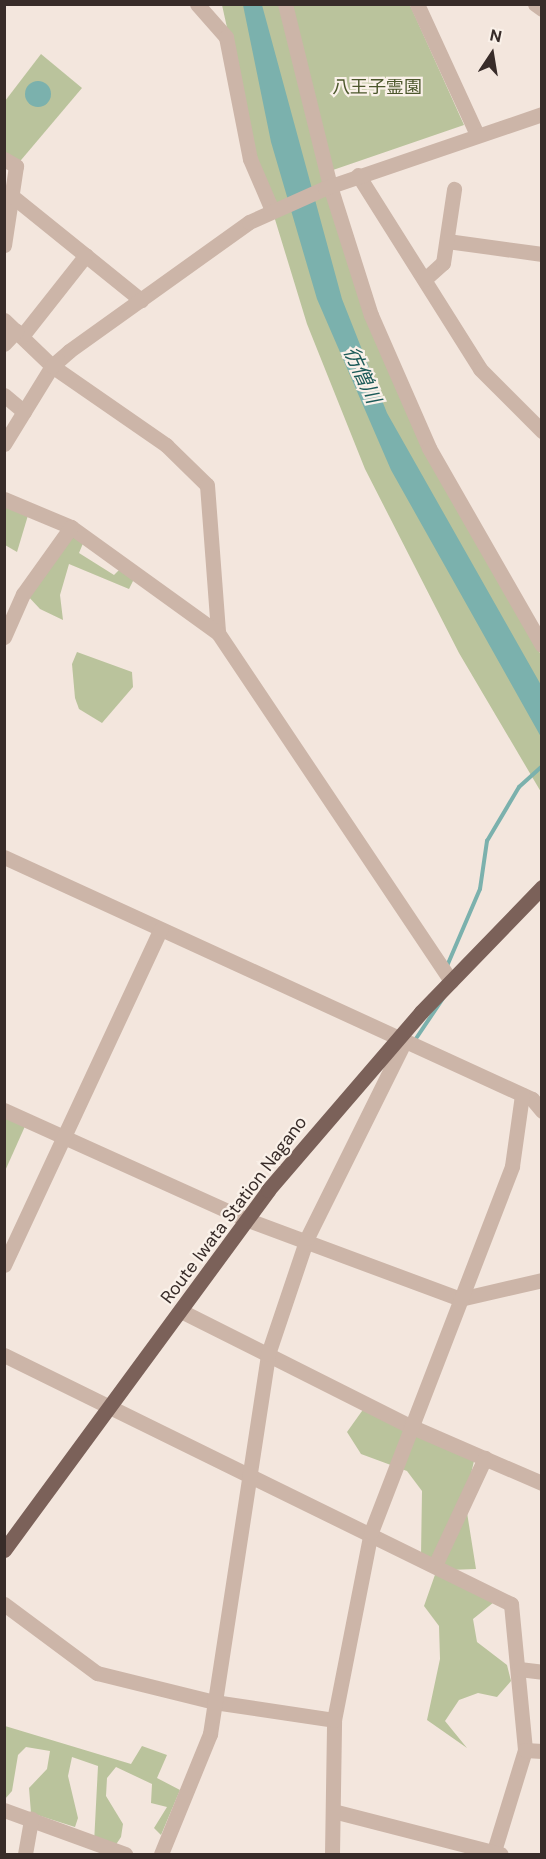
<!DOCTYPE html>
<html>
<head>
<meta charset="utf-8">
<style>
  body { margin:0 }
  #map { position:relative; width:546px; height:1859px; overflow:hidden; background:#f3e6dd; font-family:"DM Sans","Noto Sans JP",sans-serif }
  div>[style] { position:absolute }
  .green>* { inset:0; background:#bac39c }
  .water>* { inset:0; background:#7bb1ad }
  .round { border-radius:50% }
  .stream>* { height:4px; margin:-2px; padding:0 2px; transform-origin:2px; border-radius:2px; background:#7bb1ad }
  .minor>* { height:15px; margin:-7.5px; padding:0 7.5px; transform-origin:7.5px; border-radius:7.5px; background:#ccb5a8 }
  .major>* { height:15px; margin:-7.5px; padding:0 7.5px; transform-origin:7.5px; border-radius:7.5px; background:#7b6159 }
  span { translate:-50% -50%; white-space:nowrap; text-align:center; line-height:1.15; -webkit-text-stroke:4.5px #faf1e9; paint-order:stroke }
  .park-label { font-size:18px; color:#4c572c }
  .street-label { font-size:18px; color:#382c29 }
  .water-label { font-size:20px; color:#1d5b59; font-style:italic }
  .frame { position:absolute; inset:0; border:6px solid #382c29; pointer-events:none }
  .north { position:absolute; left:462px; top:24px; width:60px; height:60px; -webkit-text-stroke:4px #faf1e9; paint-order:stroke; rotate:12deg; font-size:16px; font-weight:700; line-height:24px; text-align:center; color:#382c29 }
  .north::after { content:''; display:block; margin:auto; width:21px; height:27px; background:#382c29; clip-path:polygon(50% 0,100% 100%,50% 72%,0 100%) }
</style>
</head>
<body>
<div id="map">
  <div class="green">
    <i style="clip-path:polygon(222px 5px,410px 5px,464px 125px,333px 170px,363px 291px,429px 448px,541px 655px,541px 792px,459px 653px,365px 469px,307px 324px,255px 154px)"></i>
    <i style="clip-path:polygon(41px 54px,82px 88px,16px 166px,5px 156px,5px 101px)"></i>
    <i style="clip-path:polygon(5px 502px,29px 512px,17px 552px,5px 545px)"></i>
    <i style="clip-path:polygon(71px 533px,84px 541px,79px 553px,114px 575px,122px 567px,135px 577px,129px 589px,69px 564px,60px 595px,63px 620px,40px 609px,26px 594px)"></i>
    <i style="clip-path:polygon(77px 652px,132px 672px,133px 687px,102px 723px,79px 709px,75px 698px,72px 664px)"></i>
    <i style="clip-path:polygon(5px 1113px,26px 1124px,5px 1171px)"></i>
    <i style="clip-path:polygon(367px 1404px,474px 1461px,465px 1500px,476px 1569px,449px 1570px,421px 1556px,422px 1491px,407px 1471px,361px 1454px,347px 1432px)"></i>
    <i style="clip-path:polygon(437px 1569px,499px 1598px,473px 1619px,477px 1642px,507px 1665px,511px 1681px,497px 1697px,478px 1693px,459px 1700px,445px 1721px,467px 1748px,427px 1720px,440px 1659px,439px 1626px,424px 1606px)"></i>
    <i style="clip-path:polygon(5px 1726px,131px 1764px,142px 1746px,167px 1755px,157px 1778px,180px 1790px,161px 1835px,154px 1828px,167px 1807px,151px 1803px,152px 1784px,116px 1767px,107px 1778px,106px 1796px,123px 1824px,121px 1837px,115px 1846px,94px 1843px,98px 1766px,72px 1757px,68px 1776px,78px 1818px,75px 1827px,31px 1813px,29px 1788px,47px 1769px,50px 1751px,26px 1747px,18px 1755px,12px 1791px,5px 1799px)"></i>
  </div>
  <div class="water">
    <i style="clip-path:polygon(243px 5px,262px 5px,342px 299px,387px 413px,541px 685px,541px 737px,391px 470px,317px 299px,271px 142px)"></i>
    <i class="round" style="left:25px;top:81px;width:26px;height:26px"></i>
  </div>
  <div class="stream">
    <i style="left:447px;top:966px;width:84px;rotate:-66.8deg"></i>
    <i style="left:480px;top:889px;width:49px;rotate:-81.7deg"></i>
    <i style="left:487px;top:841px;width:63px;rotate:-59.3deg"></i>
    <i style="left:519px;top:787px;width:31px;rotate:-42deg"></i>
    <i style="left:415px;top:1040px;width:63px;rotate:-56.1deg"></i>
  </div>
  <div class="minor">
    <i style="left:197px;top:4px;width:44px;rotate:48.7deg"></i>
    <i style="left:226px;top:37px;width:124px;rotate:78.9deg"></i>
    <i style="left:250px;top:159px;width:56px;rotate:66.7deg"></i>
    <i style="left:285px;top:4px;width:187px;rotate:76.1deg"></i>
    <i style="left:330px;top:186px;width:135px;rotate:72.4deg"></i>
    <i style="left:371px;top:315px;width:145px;rotate:66.4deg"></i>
    <i style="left:429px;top:448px;width:227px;rotate:60.2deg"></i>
    <i style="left:417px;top:4px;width:141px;rotate:65.3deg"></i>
    <i style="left:535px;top:4px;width:9px;rotate:36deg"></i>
    <i style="left:4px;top:159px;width:14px;rotate:30deg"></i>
    <i style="left:16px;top:166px;width:80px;rotate:98.6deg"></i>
    <i style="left:358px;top:175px;width:229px;rotate:57.8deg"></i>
    <i style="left:480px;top:369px;width:88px;rotate:45deg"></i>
    <i style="left:12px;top:196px;width:166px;rotate:38.9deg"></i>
    <i style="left:447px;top:241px;width:96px;rotate:7.8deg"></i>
    <i style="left:425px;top:279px;width:24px;rotate:-42deg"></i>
    <i style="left:443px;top:263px;width:75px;rotate:-81.5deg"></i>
    <i style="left:4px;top:320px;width:66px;rotate:43.8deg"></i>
    <i style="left:52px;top:366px;width:139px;rotate:34.7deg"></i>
    <i style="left:166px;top:445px;width:57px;rotate:44.3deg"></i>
    <i style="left:207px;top:485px;width:148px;rotate:85.7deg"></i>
    <i style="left:218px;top:633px;width:419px;rotate:56.2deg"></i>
    <i style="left:22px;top:336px;width:103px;rotate:-51.7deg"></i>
    <i style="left:4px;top:344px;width:18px;rotate:-47deg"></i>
    <i style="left:4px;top:395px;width:26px;rotate:40deg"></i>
    <i style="left:4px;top:444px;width:92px;rotate:-58.4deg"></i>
    <i style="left:52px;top:366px;width:23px;rotate:-41deg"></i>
    <i style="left:69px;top:351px;width:221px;rotate:-35.6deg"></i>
    <i style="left:249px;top:222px;width:83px;rotate:-24.1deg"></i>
    <i style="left:325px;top:188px;width:229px;rotate:-18.8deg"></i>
    <i style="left:4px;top:499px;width:73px;rotate:22.7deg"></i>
    <i style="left:71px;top:527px;width:181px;rotate:35.8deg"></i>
    <i style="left:4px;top:637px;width:47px;rotate:-66.2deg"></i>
    <i style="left:23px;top:594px;width:82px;rotate:-54.4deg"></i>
    <i style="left:4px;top:857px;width:581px;rotate:24.62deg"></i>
    <i style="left:532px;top:1099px;width:16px;rotate:50deg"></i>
    <i style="left:4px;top:1110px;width:268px;rotate:24.3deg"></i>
    <i style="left:248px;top:1220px;width:226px;rotate:20.4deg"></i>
    <i style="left:460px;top:1299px;width:84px;rotate:-13deg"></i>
    <i style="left:4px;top:1265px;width:370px;rotate:-65deg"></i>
    <i style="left:181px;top:1311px;width:256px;rotate:26.7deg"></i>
    <i style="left:410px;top:1426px;width:144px;rotate:23.4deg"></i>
    <i style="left:4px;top:1355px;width:565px;rotate:26.16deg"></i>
    <i style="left:511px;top:1604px;width:147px;rotate:84.5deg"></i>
    <i style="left:525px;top:1750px;width:109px;rotate:107.1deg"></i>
    <i style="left:436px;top:1563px;width:116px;rotate:-65deg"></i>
    <i style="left:4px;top:1604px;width:116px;rotate:36.6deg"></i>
    <i style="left:97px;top:1673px;width:121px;rotate:13.9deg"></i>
    <i style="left:214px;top:1702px;width:121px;rotate:8.5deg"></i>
    <i style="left:519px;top:1669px;width:23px;rotate:7deg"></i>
    <i style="left:525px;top:1750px;width:17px;rotate:3deg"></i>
    <i style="left:4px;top:1810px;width:129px;rotate:20deg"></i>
    <i style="left:333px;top:1811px;width:173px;rotate:14.4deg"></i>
    <i style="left:25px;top:1854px;width:36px;rotate:-80deg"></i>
    <i style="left:161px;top:1854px;width:130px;rotate:-67.8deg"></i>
    <i style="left:210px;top:1734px;width:384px;rotate:-81.3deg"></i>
    <i style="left:268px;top:1354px;width:122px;rotate:-71.4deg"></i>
    <i style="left:307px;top:1238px;width:220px;rotate:-63.6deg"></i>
    <i style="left:332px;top:1854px;width:134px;rotate:-89.1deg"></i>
    <i style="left:334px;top:1720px;width:192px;rotate:-78.9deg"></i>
    <i style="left:371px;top:1532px;width:392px;rotate:-68.9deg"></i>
    <i style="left:512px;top:1166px;width:72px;rotate:-82deg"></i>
  </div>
  <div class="major">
    <i style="left:4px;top:1550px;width:446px;rotate:-53.7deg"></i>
    <i style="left:268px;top:1190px;width:235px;rotate:-49.3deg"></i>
    <i style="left:421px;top:1012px;width:174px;rotate:-45.9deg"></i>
  </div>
  <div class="park-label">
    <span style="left:377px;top:87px">八王子霊園</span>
  </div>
  <div class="street-label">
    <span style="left:234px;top:1210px;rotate:-53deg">Route Iwata Station Nagano</span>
  </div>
  <div class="water-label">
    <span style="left:362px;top:375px;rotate:65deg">彷僧川</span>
  </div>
  <div class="frame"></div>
  <div class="north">N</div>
</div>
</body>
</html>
